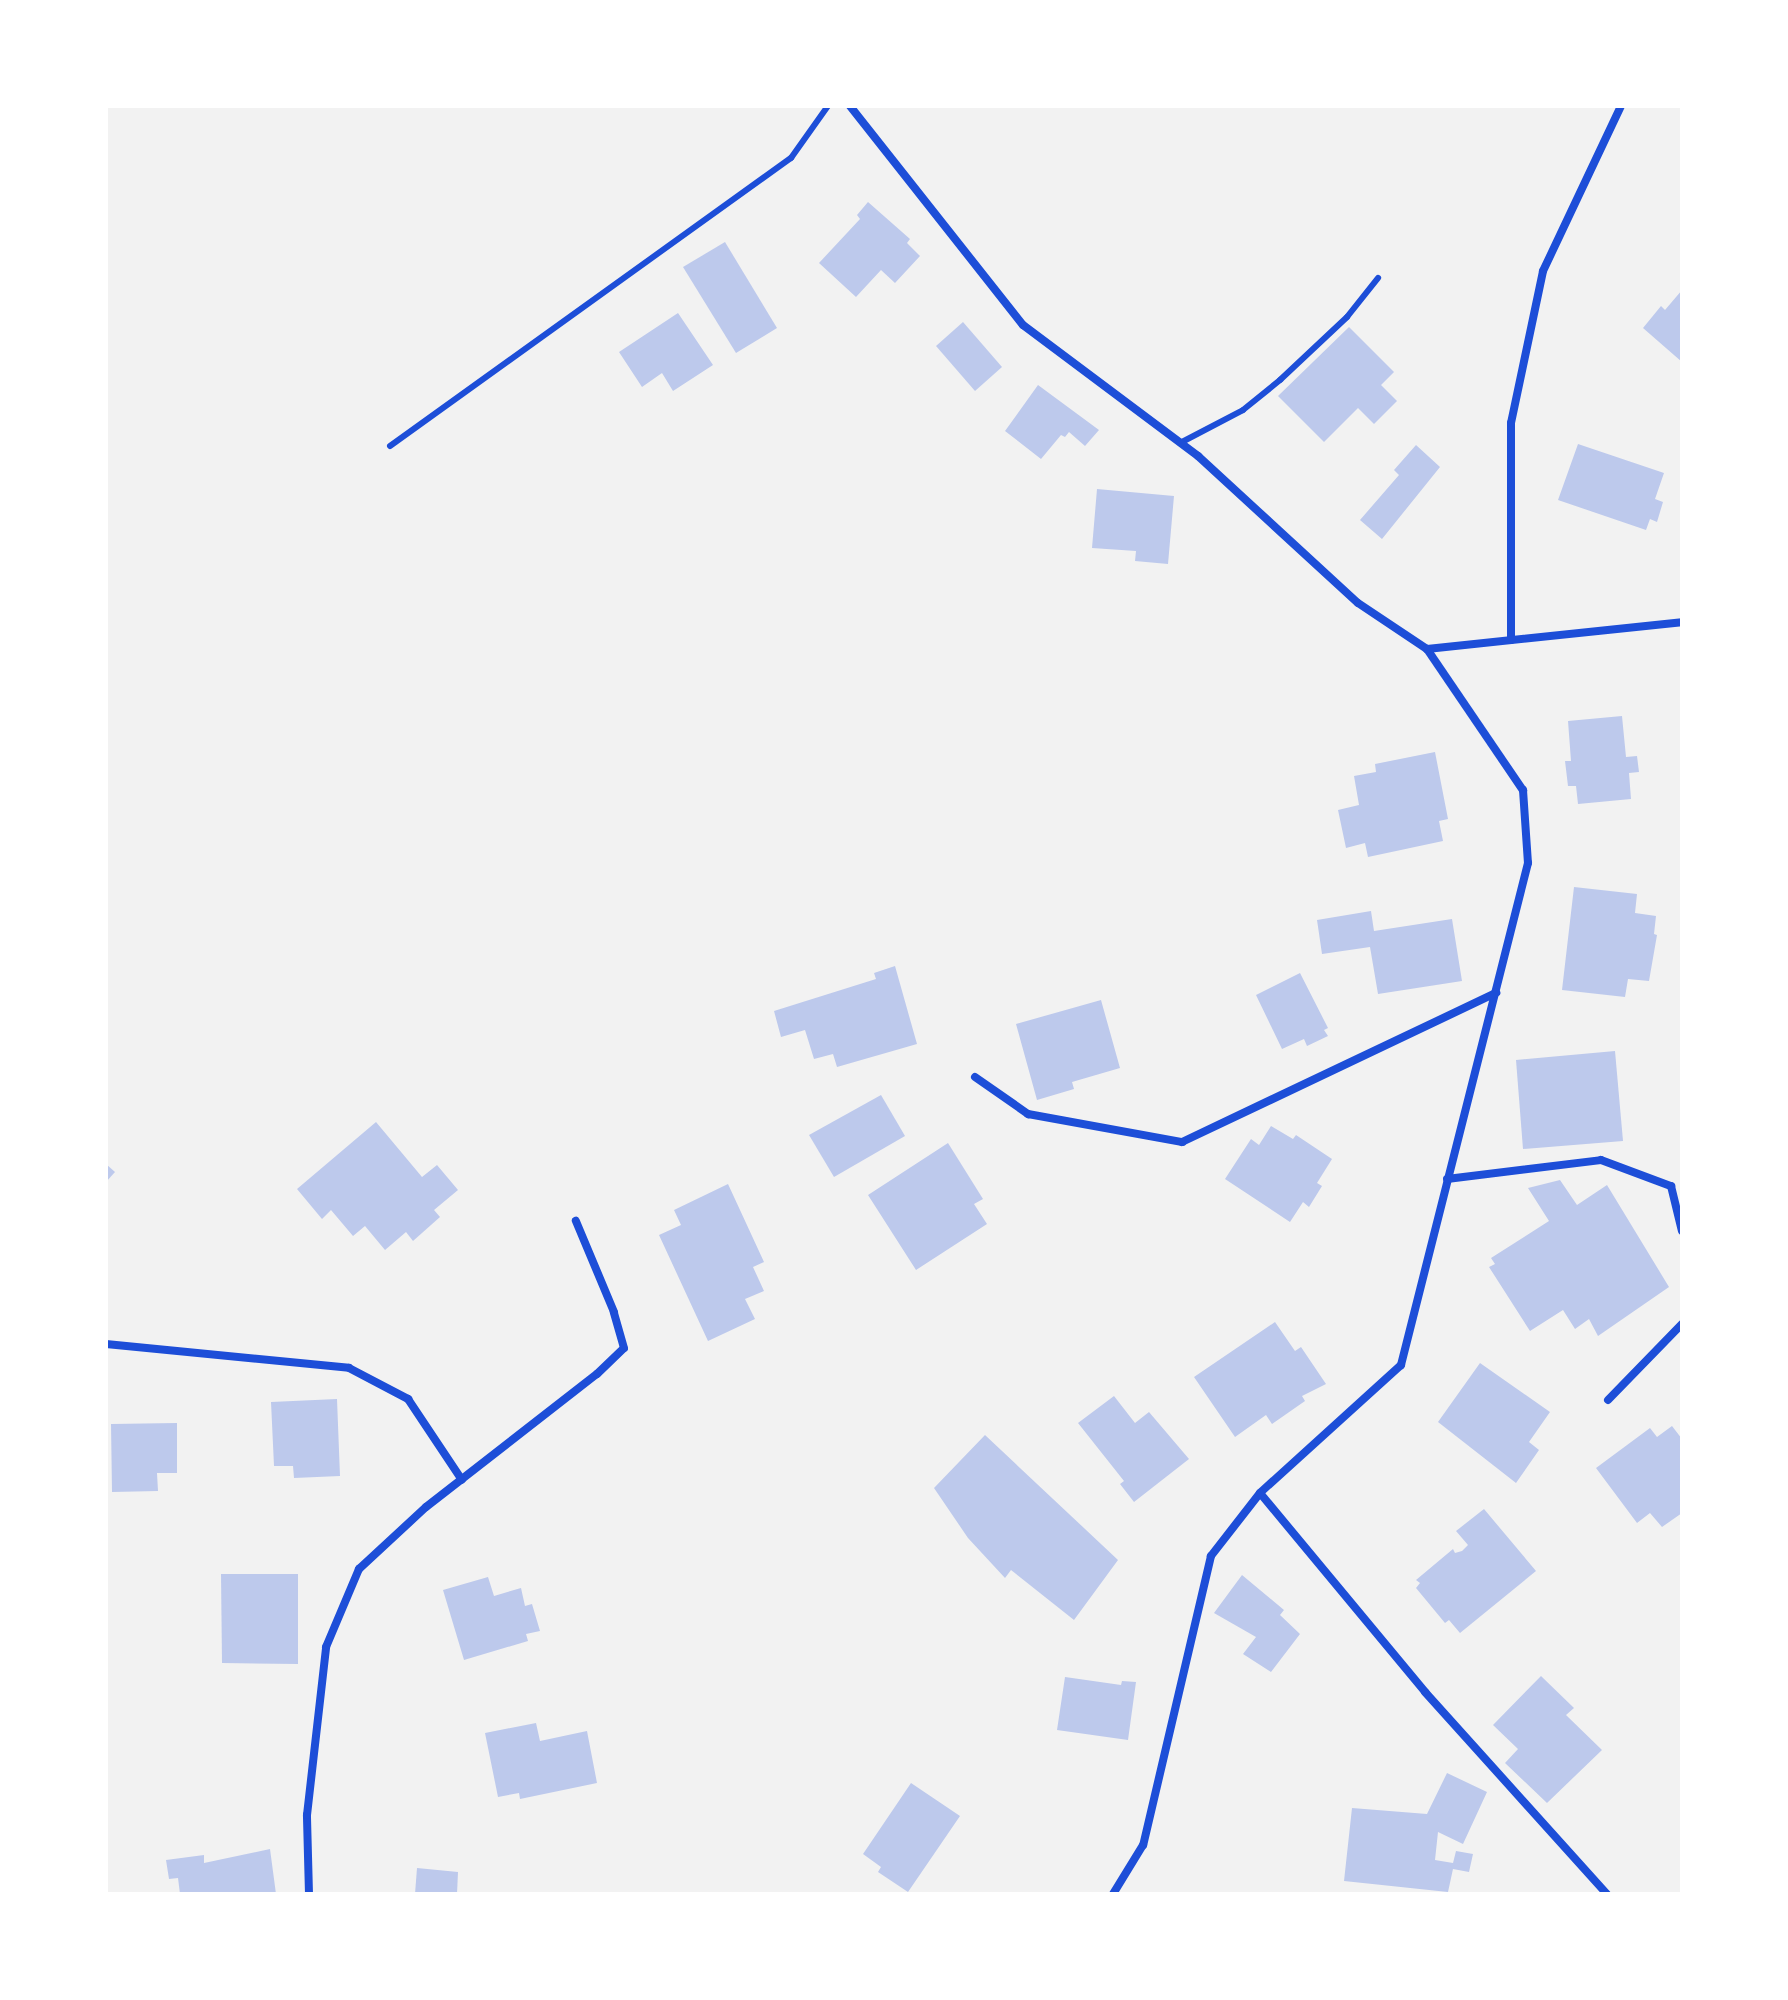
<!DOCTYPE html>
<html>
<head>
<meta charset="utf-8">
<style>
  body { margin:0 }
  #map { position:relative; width:1788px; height:2000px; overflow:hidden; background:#f2f2f2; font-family:Poppins,sans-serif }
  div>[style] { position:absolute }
  .building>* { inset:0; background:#bdc9ec }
  .service>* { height:6px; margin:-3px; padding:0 3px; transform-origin:3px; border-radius:3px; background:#1d4ed8 }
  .minor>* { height:8px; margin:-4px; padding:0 4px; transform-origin:4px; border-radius:4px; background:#1d4ed8 }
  span { translate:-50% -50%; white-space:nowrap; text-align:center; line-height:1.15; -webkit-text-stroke:6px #fff; paint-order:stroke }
  .frame { position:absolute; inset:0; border:108px solid #fff; pointer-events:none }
</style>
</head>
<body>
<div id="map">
  <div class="building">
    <i style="clip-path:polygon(868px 202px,910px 239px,907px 243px,920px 256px,895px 283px,881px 270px,856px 297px,819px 263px,860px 219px,857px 215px)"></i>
    <i style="clip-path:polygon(725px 242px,777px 328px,736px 353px,683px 267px)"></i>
    <i style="clip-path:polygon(1682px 290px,1682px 362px,1643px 328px,1661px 306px,1665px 310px)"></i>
    <i style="clip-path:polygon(678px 313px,713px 365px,673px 391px,662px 373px,642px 387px,619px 352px)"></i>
    <i style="clip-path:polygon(963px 322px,1002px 367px,975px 391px,936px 346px)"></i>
    <i style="clip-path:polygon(1349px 327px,1394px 372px,1381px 385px,1397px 401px,1374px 424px,1358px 408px,1324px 442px,1278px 396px)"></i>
    <i style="clip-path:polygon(1038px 385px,1099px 430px,1085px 446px,1069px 432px,1065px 437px,1061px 435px,1041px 459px,1005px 431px)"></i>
    <i style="clip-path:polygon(1578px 444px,1664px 473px,1655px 499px,1663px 502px,1657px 522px,1650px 519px,1646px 530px,1558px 500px)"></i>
    <i style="clip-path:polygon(1416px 445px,1440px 467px,1382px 539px,1360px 520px,1399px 475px,1394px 470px)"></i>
    <i style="clip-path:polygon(1097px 489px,1174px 496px,1168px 564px,1135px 561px,1136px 551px,1092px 548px)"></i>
    <i style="clip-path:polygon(1622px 716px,1626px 757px,1637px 756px,1639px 772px,1629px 773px,1631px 799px,1578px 804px,1576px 786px,1568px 786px,1565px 761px,1571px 761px,1568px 721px)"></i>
    <i style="clip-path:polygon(1435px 752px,1448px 819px,1439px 821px,1443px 841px,1368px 857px,1365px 843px,1346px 848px,1338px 810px,1359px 805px,1354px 776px,1376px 772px,1375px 764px)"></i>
    <i style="clip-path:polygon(1574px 887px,1637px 894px,1635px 913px,1656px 916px,1654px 934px,1657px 935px,1649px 981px,1628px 979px,1625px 997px,1562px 990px)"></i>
    <i style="clip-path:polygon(1371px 911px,1374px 931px,1452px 919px,1462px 981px,1378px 994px,1370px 947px,1322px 954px,1317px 920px)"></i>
    <i style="clip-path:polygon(895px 966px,917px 1044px,837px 1067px,833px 1054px,814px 1059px,805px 1030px,781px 1037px,774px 1011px,876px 979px,874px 973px)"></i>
    <i style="clip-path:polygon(1300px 973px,1328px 1028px,1324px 1030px,1328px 1036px,1307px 1046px,1304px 1039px,1282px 1049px,1256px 995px)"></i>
    <i style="clip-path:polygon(1101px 1000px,1120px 1068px,1072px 1082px,1074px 1089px,1037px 1100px,1016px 1024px)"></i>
    <i style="clip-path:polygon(1615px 1051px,1623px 1141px,1523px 1149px,1516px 1060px)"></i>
    <i style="clip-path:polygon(881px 1095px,905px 1136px,834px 1177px,809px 1135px)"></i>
    <i style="clip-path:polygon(376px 1122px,422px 1177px,437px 1165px,458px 1190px,434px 1210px,440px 1217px,413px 1241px,406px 1232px,385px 1250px,365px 1226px,353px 1236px,331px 1210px,322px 1219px,297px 1189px)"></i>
    <i style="clip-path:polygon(1271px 1126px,1293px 1139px,1296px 1135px,1332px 1159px,1317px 1183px,1322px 1186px,1309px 1207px,1303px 1202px,1290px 1222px,1225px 1179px,1251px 1139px,1259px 1145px)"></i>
    <i style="clip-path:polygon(948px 1143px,983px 1199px,974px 1204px,987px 1224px,916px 1270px,868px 1195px)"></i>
    <i style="clip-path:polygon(106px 1164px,115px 1172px,106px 1182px)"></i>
    <i style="clip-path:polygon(1560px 1180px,1577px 1205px,1607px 1185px,1669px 1287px,1598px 1336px,1589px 1319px,1575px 1329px,1563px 1310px,1530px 1331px,1489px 1267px,1495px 1264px,1491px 1258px,1549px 1221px,1528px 1188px)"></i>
    <i style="clip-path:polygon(728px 1184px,764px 1262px,753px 1267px,764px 1291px,745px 1299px,755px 1319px,708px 1341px,659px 1235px,681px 1225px,674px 1210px)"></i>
    <i style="clip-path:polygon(1275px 1322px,1295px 1351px,1301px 1347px,1326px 1384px,1302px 1396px,1305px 1401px,1272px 1424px,1266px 1415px,1235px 1437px,1194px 1377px)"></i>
    <i style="clip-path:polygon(1480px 1363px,1550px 1412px,1529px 1442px,1539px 1450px,1516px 1483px,1438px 1422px)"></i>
    <i style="clip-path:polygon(1114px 1396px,1135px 1423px,1149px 1412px,1189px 1459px,1134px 1502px,1120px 1484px,1124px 1481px,1078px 1423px)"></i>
    <i style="clip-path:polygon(337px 1399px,340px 1476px,294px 1478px,293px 1466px,274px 1466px,271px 1402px)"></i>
    <i style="clip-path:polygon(177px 1423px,177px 1473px,157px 1473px,158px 1491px,112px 1492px,111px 1424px)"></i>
    <i style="clip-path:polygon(1672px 1426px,1682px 1439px,1682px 1513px,1662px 1527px,1650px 1513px,1637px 1523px,1596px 1468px,1650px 1428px,1657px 1437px)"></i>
    <i style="clip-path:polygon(985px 1435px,1118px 1560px,1074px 1620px,1011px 1570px,1005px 1578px,968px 1538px,934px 1488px)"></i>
    <i style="clip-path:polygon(1484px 1509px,1536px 1571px,1460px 1633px,1449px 1620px,1445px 1623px,1416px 1588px,1420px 1583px,1416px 1580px,1453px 1549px,1455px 1553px,1462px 1551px,1468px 1545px,1456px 1531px)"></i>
    <i style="clip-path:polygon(221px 1574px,298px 1574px,298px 1664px,222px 1663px)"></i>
    <i style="clip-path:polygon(1242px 1575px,1284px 1610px,1280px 1615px,1300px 1634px,1271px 1672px,1243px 1654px,1256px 1637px,1214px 1613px)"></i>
    <i style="clip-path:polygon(488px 1577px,494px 1596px,521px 1588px,525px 1606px,532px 1604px,540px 1631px,526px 1634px,528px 1641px,464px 1660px,443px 1590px)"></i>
    <i style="clip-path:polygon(1541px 1676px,1574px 1708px,1566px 1715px,1602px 1750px,1547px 1803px,1505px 1763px,1518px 1749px,1493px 1725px)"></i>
    <i style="clip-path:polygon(1065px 1677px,1121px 1685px,1122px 1681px,1136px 1682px,1128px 1740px,1057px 1730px)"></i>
    <i style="clip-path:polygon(536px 1723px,540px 1741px,587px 1731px,597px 1783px,520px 1799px,519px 1793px,498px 1797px,485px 1733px)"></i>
    <i style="clip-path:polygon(1447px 1773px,1487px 1792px,1463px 1844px,1438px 1832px,1435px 1860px,1453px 1863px,1456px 1851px,1473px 1854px,1469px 1872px,1453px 1869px,1448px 1892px,1344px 1881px,1352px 1808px,1427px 1814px)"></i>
    <i style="clip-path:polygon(911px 1783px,960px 1816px,908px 1892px,878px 1872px,881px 1867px,863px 1854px)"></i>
    <i style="clip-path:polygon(270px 1849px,276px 1894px,180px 1894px,178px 1878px,169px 1879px,166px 1860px,204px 1855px,204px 1863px)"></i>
    <i style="clip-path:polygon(417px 1868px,458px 1872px,457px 1894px,415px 1894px)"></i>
  </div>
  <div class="service">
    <i style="left:1180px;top:443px;width:71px;rotate:-27.6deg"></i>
    <i style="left:1243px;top:410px;width:48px;rotate:-39deg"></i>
    <i style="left:1280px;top:380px;width:92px;rotate:-43.2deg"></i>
    <i style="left:1347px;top:317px;width:50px;rotate:-51.5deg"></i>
    <i style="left:390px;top:446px;width:494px;rotate:-35.7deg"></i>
    <i style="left:791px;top:158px;width:64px;rotate:-54.6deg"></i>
  </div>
  <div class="minor">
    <i style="left:850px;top:106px;width:279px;rotate:51.7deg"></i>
    <i style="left:1023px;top:325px;width:219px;rotate:36.8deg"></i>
    <i style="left:1198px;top:456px;width:217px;rotate:42.6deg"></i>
    <i style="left:1358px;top:603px;width:83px;rotate:33.7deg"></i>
    <i style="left:1427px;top:649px;width:171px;rotate:55.8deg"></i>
    <i style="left:1523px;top:790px;width:73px;rotate:86.1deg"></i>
    <i style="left:1528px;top:863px;width:518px;rotate:104.2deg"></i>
    <i style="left:1401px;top:1365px;width:190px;rotate:137.8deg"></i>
    <i style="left:1260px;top:1493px;width:80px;rotate:127.9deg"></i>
    <i style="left:1211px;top:1556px;width:297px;rotate:103.2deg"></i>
    <i style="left:1143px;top:1845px;width:57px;rotate:121.5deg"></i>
    <i style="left:1511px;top:640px;width:217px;rotate:-90deg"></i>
    <i style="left:1511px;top:423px;width:155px;rotate:-78.1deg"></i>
    <i style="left:1543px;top:271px;width:183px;rotate:-64.7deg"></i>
    <i style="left:1427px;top:649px;width:256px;rotate:-6deg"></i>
    <i style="left:975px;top:1077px;width:65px;rotate:34.9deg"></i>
    <i style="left:1028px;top:1114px;width:157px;rotate:10.3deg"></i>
    <i style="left:1182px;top:1142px;width:348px;rotate:-25.4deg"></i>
    <i style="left:1447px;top:1179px;width:155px;rotate:-7deg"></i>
    <i style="left:1601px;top:1160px;width:75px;rotate:20.4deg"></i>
    <i style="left:1671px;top:1186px;width:46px;rotate:76.3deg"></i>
    <i style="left:106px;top:1344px;width:244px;rotate:5.6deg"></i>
    <i style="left:349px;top:1368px;width:67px;rotate:27.7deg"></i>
    <i style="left:408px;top:1399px;width:97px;rotate:56.3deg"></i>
    <i style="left:1608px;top:1400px;width:106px;rotate:-45.8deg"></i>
    <i style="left:1260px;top:1493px;width:259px;rotate:50.3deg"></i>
    <i style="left:1425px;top:1692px;width:272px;rotate:48deg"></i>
    <i style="left:309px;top:1894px;width:79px;rotate:-91.5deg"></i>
    <i style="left:307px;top:1815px;width:169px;rotate:-83.5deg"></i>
    <i style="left:326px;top:1647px;width:85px;rotate:-67.1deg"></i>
    <i style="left:359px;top:1569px;width:91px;rotate:-42.8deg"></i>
    <i style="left:426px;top:1507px;width:217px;rotate:-37.9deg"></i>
    <i style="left:597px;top:1374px;width:37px;rotate:-44deg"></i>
    <i style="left:624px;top:1348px;width:37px;rotate:-106deg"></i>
    <i style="left:614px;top:1312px;width:99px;rotate:-112.7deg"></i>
  </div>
  <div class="frame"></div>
</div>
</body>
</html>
